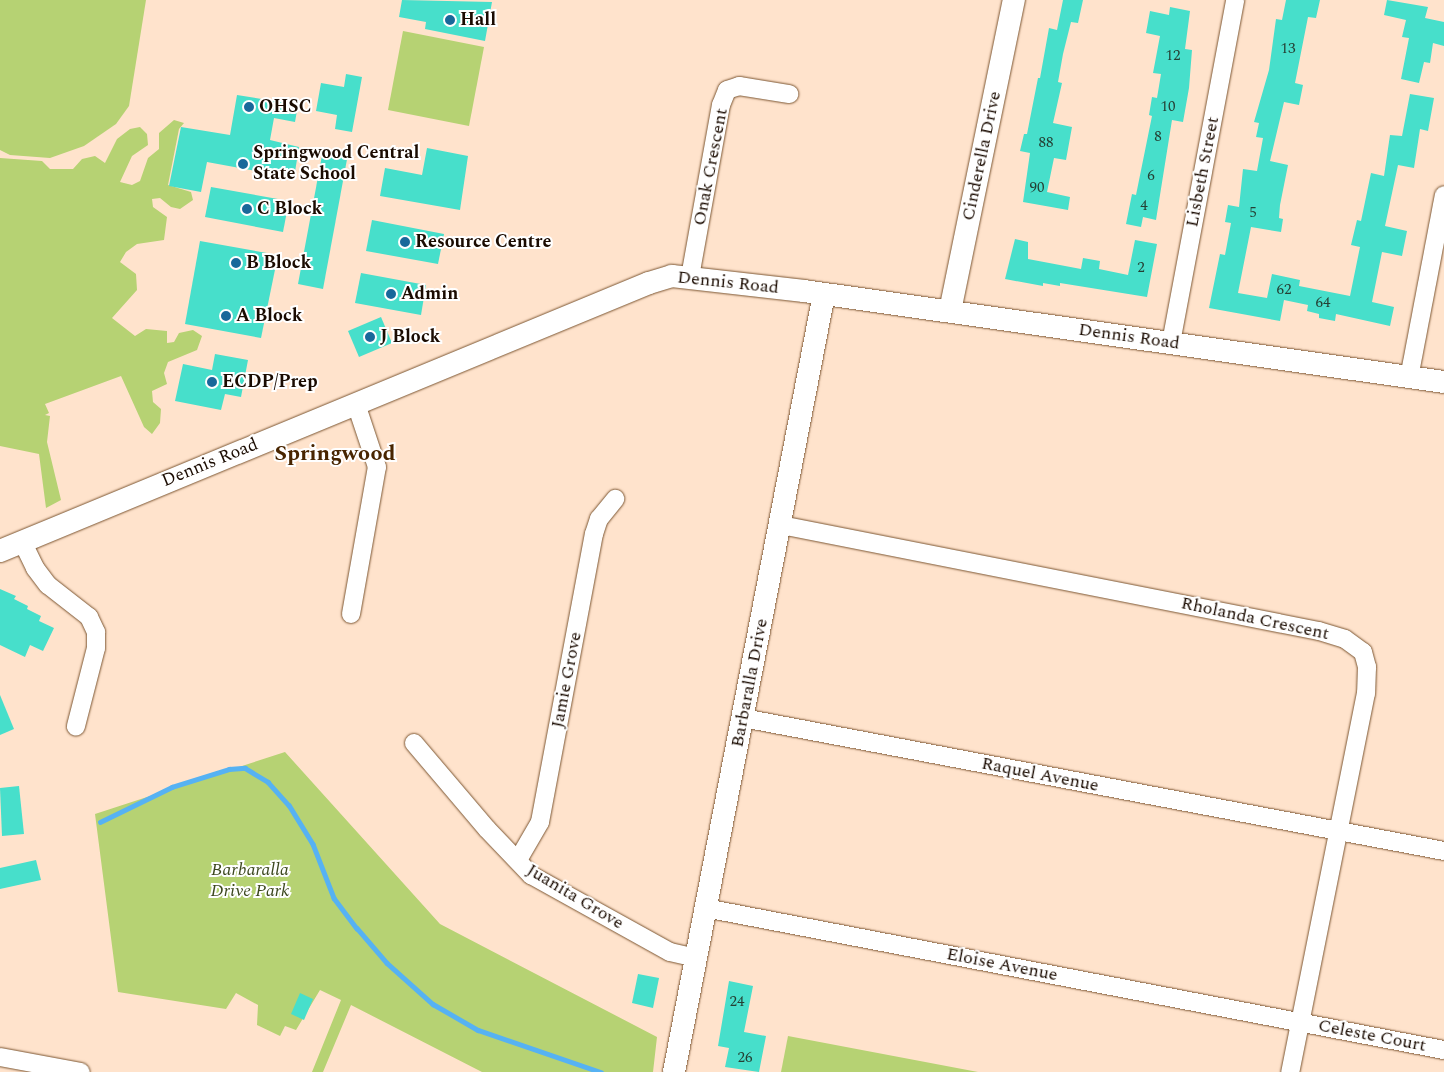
<!DOCTYPE html>
<html>
<head>
<meta charset="utf-8">
<style>
  body { margin:0 }
  #map { position:relative; width:1444px; height:1072px; overflow:hidden; background:#ffe3cc; font-family:Spectral,serif }
  div>[style] { position:absolute }
  .green>* { inset:0; background:#b6d273 }
  .stream>* { height:4.5px; margin:-2.25px; padding:0 2.25px; transform-origin:2.25px; border-radius:2.25px; background:#56b2f3 }
  .building>* { inset:0; background:#47dfcb }
  .roads { filter:drop-shadow(0 0 1px #7c5632) drop-shadow(0 0 1px #7c5632) }
  .minor>* { height:18px; margin:-9px; padding:0 9px; transform-origin:9px; border-radius:9px; background:#fff }
  .tertiary>* { height:22px; margin:-11px; padding:0 11px; transform-origin:11px; border-radius:11px; background:#fff }
  .dots>* { width:14px; height:14px; translate:-50% -50%; box-sizing:border-box; border:2px solid #fff; border-radius:50% }
  span { translate:-50% -50%; white-space:nowrap; text-align:center; line-height:1.15; -webkit-text-stroke:4px #fff; paint-order:stroke }
  .number-label { font-size:15px; color:#254034 }
  .number-label span { -webkit-text-stroke-width:0 }
  .poi-label { font-size:18px; color:#1a0b01; font-weight:700 }
  .left { translate:0 -50%; text-align:left }
  .street-label { font-size:18px; color:#1a0b01 }
  .park-label { font-size:18px; color:#3d481f; font-style:italic }
  .district-label { font-size:22px; color:#482500; font-weight:700 }
</style>
</head>
<body>
<div id="map">
  <div class="green">
    <i style="clip-path:polygon(0 0,146px 0,129px 106px,116px 124px,84px 146px,50px 158px,10px 155px,0 150px)"></i>
    <i style="clip-path:polygon(403px 31px,484px 47px,469px 126px,388px 110px)"></i>
    <i style="clip-path:polygon(174px 120px,184px 123px,179px 129px,168px 185px,191px 192px,193px 200px,180px 209px,171px 207px,160px 198px,152px 199px,153px 207px,167px 217px,164px 240px,137px 244px,126px 252px,120px 262px,136px 274px,137px 290px,112px 318px,135px 336px,146px 329px,167px 331px,167px 343px,174px 342px,179px 333px,193px 330px,202px 336px,197px 350px,168px 362px,164px 373px,167px 384px,152px 391px,153px 402px,161px 409px,160px 423px,152px 434px,144px 427px,121px 376px,45px 404px,49px 413px,45px 415px,50px 416px,47px 442px,61px 500px,46px 508px,39px 454px,0 446px,0 158px,42px 161px,50px 169px,73px 169px,82px 159px,95px 156px,105px 163px,117px 139px,130px 129px,140px 127px,147px 134px,148px 145px,132px 156px,120px 182px,132px 185px,140px 181px,148px 158px,159px 149px,159px 133px)"></i>
    <i style="clip-path:polygon(285px 752px,440px 924px,657px 1037px,653px 1072px,482px 1072px,351px 1005px,323px 1072px,312px 1072px,341px 1000px,320px 990px,296px 1030px,285px 1026px,280px 1036px,257px 1025px,258px 1005px,236px 993px,226px 1009px,118px 992px,95px 814px)"></i>
    <i style="clip-path:polygon(788px 1036px,978px 1072px,781px 1072px)"></i>
  </div>
  <div class="stream">
    <i style="left:100px;top:822px;width:80px;rotate:-25.9deg"></i>
    <i style="left:172px;top:787px;width:60px;rotate:-17.5deg"></i>
    <i style="left:229px;top:769px;width:16px;rotate:-4deg"></i>
    <i style="left:245px;top:768px;width:27px;rotate:31deg"></i>
    <i style="left:268px;top:782px;width:31px;rotate:48deg"></i>
    <i style="left:289px;top:805px;width:46px;rotate:58.4deg"></i>
    <i style="left:313px;top:844px;width:58px;rotate:68.7deg"></i>
    <i style="left:334px;top:898px;width:38px;rotate:53deg"></i>
    <i style="left:357px;top:928px;width:46px;rotate:49.4deg"></i>
    <i style="left:387px;top:963px;width:62px;rotate:41.7deg"></i>
    <i style="left:433px;top:1004px;width:52px;rotate:30deg"></i>
    <i style="left:478px;top:1030px;width:130px;rotate:18.9deg"></i>
  </div>
  <div class="building">
    <i style="clip-path:polygon(402px 0,492px 2px,485px 41px,425px 29px,426px 22px,399px 17px)"></i>
    <i style="clip-path:polygon(1063px 0,1083px 0,1078px 23px,1071px 22px,1063px 54px,1058px 82px,1062px 83px,1053px 123px,1072px 127px,1066px 160px,1054px 158px,1047px 192px,1070px 197px,1068px 210px,1023px 202px,1030px 153px,1020px 151px,1024px 134px,1027px 134px,1038px 78px,1040px 78px,1049px 28px,1057px 30px)"></i>
    <i style="clip-path:polygon(1286px 0,1320px 0,1316px 18px,1308px 17px,1295px 83px,1303px 85px,1299px 105px,1284px 102px,1270px 161px,1288px 165px,1280px 205px,1279px 218px,1283px 219px,1281px 232px,1251px 227px,1238px 293px,1267px 298px,1272px 274px,1300px 280px,1299px 286px,1350px 296px,1360px 247px,1351px 245px,1357px 220px,1361px 221px,1371px 173px,1384px 176px,1390px 135px,1402px 136px,1410px 94px,1434px 98px,1428px 131px,1420px 129px,1414px 168px,1398px 165px,1385px 226px,1407px 231px,1402px 256px,1382px 252px,1372px 302px,1394px 307px,1390px 326px,1336px 314px,1335px 321px,1319px 318px,1319px 314px,1307px 311px,1308px 305px,1284px 300px,1280px 321px,1209px 308px,1220px 254px,1225px 255px,1231px 223px,1225px 222px,1228px 205px,1239px 207px,1243px 169px,1257px 171px,1263px 138px,1256px 137px,1259px 123px,1254px 122px,1269px 70px,1276px 19px,1282px 20px)"></i>
    <i style="clip-path:polygon(1387px 0,1428px 7px,1425px 18px,1444px 22px,1444px 46px,1433px 43px,1430px 63px,1424px 62px,1419px 83px,1401px 79px,1409px 38px,1402px 37px,1406px 20px,1384px 15px)"></i>
    <i style="clip-path:polygon(1170px 7px,1190px 11px,1185px 49px,1192px 50px,1189px 88px,1183px 122px,1172px 120px,1156px 220px,1143px 217px,1141px 227px,1126px 224px,1132px 194px,1136px 195px,1152px 116px,1149px 115px,1152px 97px,1157px 98px,1161px 74px,1153px 73px,1160px 36px,1146px 33px,1150px 11px,1169px 15px)"></i>
    <i style="clip-path:polygon(346px 74px,362px 77px,352px 132px,335px 129px,337px 115px,316px 111px,321px 83px,344px 87px)"></i>
    <i style="clip-path:polygon(237px 95px,298px 105px,295px 122px,274px 118px,270px 140px,299px 147px,294px 178px,207px 162px,201px 192px,169px 186px,181px 127px,230px 135px)"></i>
    <i style="clip-path:polygon(427px 148px,468px 156px,460px 210px,380px 196px,385px 168px,422px 175px)"></i>
    <i style="clip-path:polygon(323px 150px,348px 154px,323px 289px,298px 284px)"></i>
    <i style="clip-path:polygon(211px 187px,289px 201px,283px 232px,205px 217px)"></i>
    <i style="clip-path:polygon(372px 220px,444px 234px,438px 264px,366px 251px)"></i>
    <i style="clip-path:polygon(1015px 239px,1028px 242px,1028px 259px,1081px 269px,1083px 258px,1100px 261px,1099px 269px,1128px 275px,1135px 240px,1157px 244px,1147px 297px,1060px 283px,1060px 286px,1043px 283px,1043px 286px,1005px 279px)"></i>
    <i style="clip-path:polygon(200px 241px,278px 255px,261px 338px,185px 324px)"></i>
    <i style="clip-path:polygon(361px 273px,426px 285px,421px 315px,355px 303px)"></i>
    <i style="clip-path:polygon(381px 317px,392px 343px,359px 357px,348px 331px)"></i>
    <i style="clip-path:polygon(215px 354px,248px 360px,241px 397px,225px 394px,221px 410px,175px 401px,183px 364px,212px 370px)"></i>
    <i style="clip-path:polygon(0 589px,16px 596px,14px 599px,28px 606px,27px 609px,41px 616px,39px 621px,54px 628px,43px 651px,30px 645px,25px 657px,0 645px)"></i>
    <i style="clip-path:polygon(0 695px,14px 729px,0 735px)"></i>
    <i style="clip-path:polygon(19px 786px,24px 834px,2px 836px,0 788px)"></i>
    <i style="clip-path:polygon(36px 860px,41px 880px,0 889px,0 868px)"></i>
    <i style="clip-path:polygon(638px 974px,659px 978px,653px 1008px,632px 1003px)"></i>
    <i style="clip-path:polygon(729px 981px,753px 986px,744px 1032px,766px 1036px,759px 1072px,725px 1067px,729px 1048px,718px 1046px)"></i>
    <i style="clip-path:polygon(300px 993px,313px 999px,304px 1020px,291px 1014px)"></i>
  </div>
  <div class="roads">
    <div class="minor">
      <i style="left:690px;top:277px;width:175px;rotate:-79.8deg"></i>
      <i style="left:721px;top:105px;width:16px;rotate:-68deg"></i>
      <i style="left:727px;top:90px;width:13px;rotate:-18deg"></i>
      <i style="left:739px;top:86px;width:51px;rotate:9.1deg"></i>
      <i style="left:1171px;top:343px;width:349px;rotate:-79.4deg"></i>
      <i style="left:1409px;top:378px;width:186px;rotate:-79.2deg"></i>
      <i style="left:781px;top:525px;width:548px;rotate:11.15deg"></i>
      <i style="left:1319px;top:631px;width:27px;rotate:17deg"></i>
      <i style="left:1345px;top:639px;width:22px;rotate:36deg"></i>
      <i style="left:1363px;top:652px;width:16px;rotate:75deg"></i>
      <i style="left:1367px;top:667px;width:26px;rotate:92deg"></i>
      <i style="left:1366px;top:693px;width:387px;rotate:101.3deg"></i>
      <i style="left:22px;top:541px;width:30px;rotate:64deg"></i>
      <i style="left:35px;top:568px;width:21px;rotate:53deg"></i>
      <i style="left:48px;top:585px;width:52px;rotate:38deg"></i>
      <i style="left:89px;top:617px;width:17px;rotate:65deg"></i>
      <i style="left:96px;top:632px;width:16px;rotate:90deg"></i>
      <i style="left:96px;top:648px;width:81px;rotate:104.4deg"></i>
      <i style="left:351px;top:614px;width:149px;rotate:-80deg"></i>
      <i style="left:377px;top:467px;width:66px;rotate:-108.4deg"></i>
      <i style="left:743px;top:718px;width:714px;rotate:10.74deg"></i>
      <i style="left:414px;top:743px;width:113px;rotate:49.7deg"></i>
      <i style="left:487px;top:829px;width:64px;rotate:46.3deg"></i>
      <i style="left:531px;top:875px;width:159px;rotate:29deg"></i>
      <i style="left:670px;top:952px;width:27px;rotate:13deg"></i>
      <i style="left:518px;top:860px;width:44px;rotate:-59.9deg"></i>
      <i style="left:540px;top:822px;width:293px;rotate:-79.4deg"></i>
      <i style="left:594px;top:534px;width:16px;rotate:-72deg"></i>
      <i style="left:599px;top:519px;width:26px;rotate:-51deg"></i>
      <i style="left:705px;top:908px;width:753px;rotate:10.88deg"></i>
      <i style="left:0;top:1057px;width:82px;rotate:10.5deg"></i>
    </div>
    <div class="tertiary">
      <i style="left:950px;top:311px;width:318px;rotate:-78.4deg"></i>
      <i style="left:0;top:551px;width:702px;rotate:-22.44deg"></i>
      <i style="left:649px;top:283px;width:24px;rotate:-17deg"></i>
      <i style="left:672px;top:276px;width:133px;rotate:6.5deg"></i>
      <i style="left:804px;top:291px;width:646px;rotate:8.09deg"></i>
      <i style="left:674px;top:1072px;width:792px;rotate:-79.09deg"></i>
    </div>
  </div>
  <div class="dots">
    <i style="left:450px;top:20px;background:#19689a"></i>
    <i style="left:249px;top:107px;background:#19689a"></i>
    <i style="left:243px;top:164px;background:#19689a"></i>
    <i style="left:247px;top:209px;background:#19689a"></i>
    <i style="left:405px;top:242px;background:#19689a"></i>
    <i style="left:236px;top:263px;background:#19689a"></i>
    <i style="left:391px;top:294px;background:#19689a"></i>
    <i style="left:226px;top:316px;background:#19689a"></i>
    <i style="left:370px;top:337px;background:#19689a"></i>
    <i style="left:212px;top:382px;background:#19689a"></i>
  </div>
  <div class="number-label">
    <span style="left:1288px;top:49px">13</span>
    <span style="left:1173px;top:56px">12</span>
    <span style="left:1168px;top:107px">10</span>
    <span style="left:1158px;top:137px">8</span>
    <span style="left:1046px;top:143px">88</span>
    <span style="left:1151px;top:176px">6</span>
    <span style="left:1037px;top:188px">90</span>
    <span style="left:1144px;top:206px">4</span>
    <span style="left:1253px;top:213px">5</span>
    <span style="left:1141px;top:268px">2</span>
    <span style="left:1284px;top:290px">62</span>
    <span style="left:1323px;top:303px">64</span>
    <span style="left:737px;top:1002px">24</span>
    <span style="left:745px;top:1058px">26</span>
  </div>
  <div class="poi-label">
    <span class="left" style="left:460px;top:20px">Hall</span>
    <span class="left" style="left:259px;top:107px">OHSC</span>
    <span class="left" style="left:253px;top:164px">Springwood Central<br>State School</span>
    <span class="left" style="left:257px;top:209px">C Block</span>
    <span class="left" style="left:415px;top:242px">Resource Centre</span>
    <span class="left" style="left:246px;top:263px">B Block</span>
    <span class="left" style="left:401px;top:294px">Admin</span>
    <span class="left" style="left:236px;top:316px">A Block</span>
    <span class="left" style="left:380px;top:337px">J Block</span>
    <span class="left" style="left:222px;top:382px">ECDP/Prep</span>
  </div>
  <div class="street-label">
    <span style="left:982px;top:156px;rotate:-78deg">Cinderella Drive</span>
    <span style="left:711px;top:167px;rotate:-79deg">Onak Crescent</span>
    <span style="left:1203px;top:172px;rotate:-79deg">Lisbeth Street</span>
    <span style="left:728px;top:283px;rotate:6deg">Dennis Road</span>
    <span style="left:1129px;top:337px;rotate:8deg">Dennis Road</span>
    <span style="left:210px;top:463px;rotate:-22deg">Dennis Road</span>
    <span style="left:1255px;top:619px;rotate:12deg">Rholanda Crescent</span>
    <span style="left:567px;top:680px;rotate:-79deg">Jamie Grove</span>
    <span style="left:750px;top:683px;rotate:-79deg">Barbaralla Drive</span>
    <span style="left:1040px;top:775px;rotate:11deg">Raquel Avenue</span>
    <span style="left:575px;top:897px;rotate:31deg">Juanita Grove</span>
    <span style="left:1002px;top:965px;rotate:11deg">Eloise Avenue</span>
    <span style="left:1372px;top:1036px;rotate:11deg">Celeste Court</span>
  </div>
  <div class="park-label">
    <span style="left:250px;top:881px">Barbaralla<br>Drive Park</span>
  </div>
  <div class="district-label">
    <span style="left:335px;top:454px">Springwood</span>
  </div>
</div>
</body>
</html>
